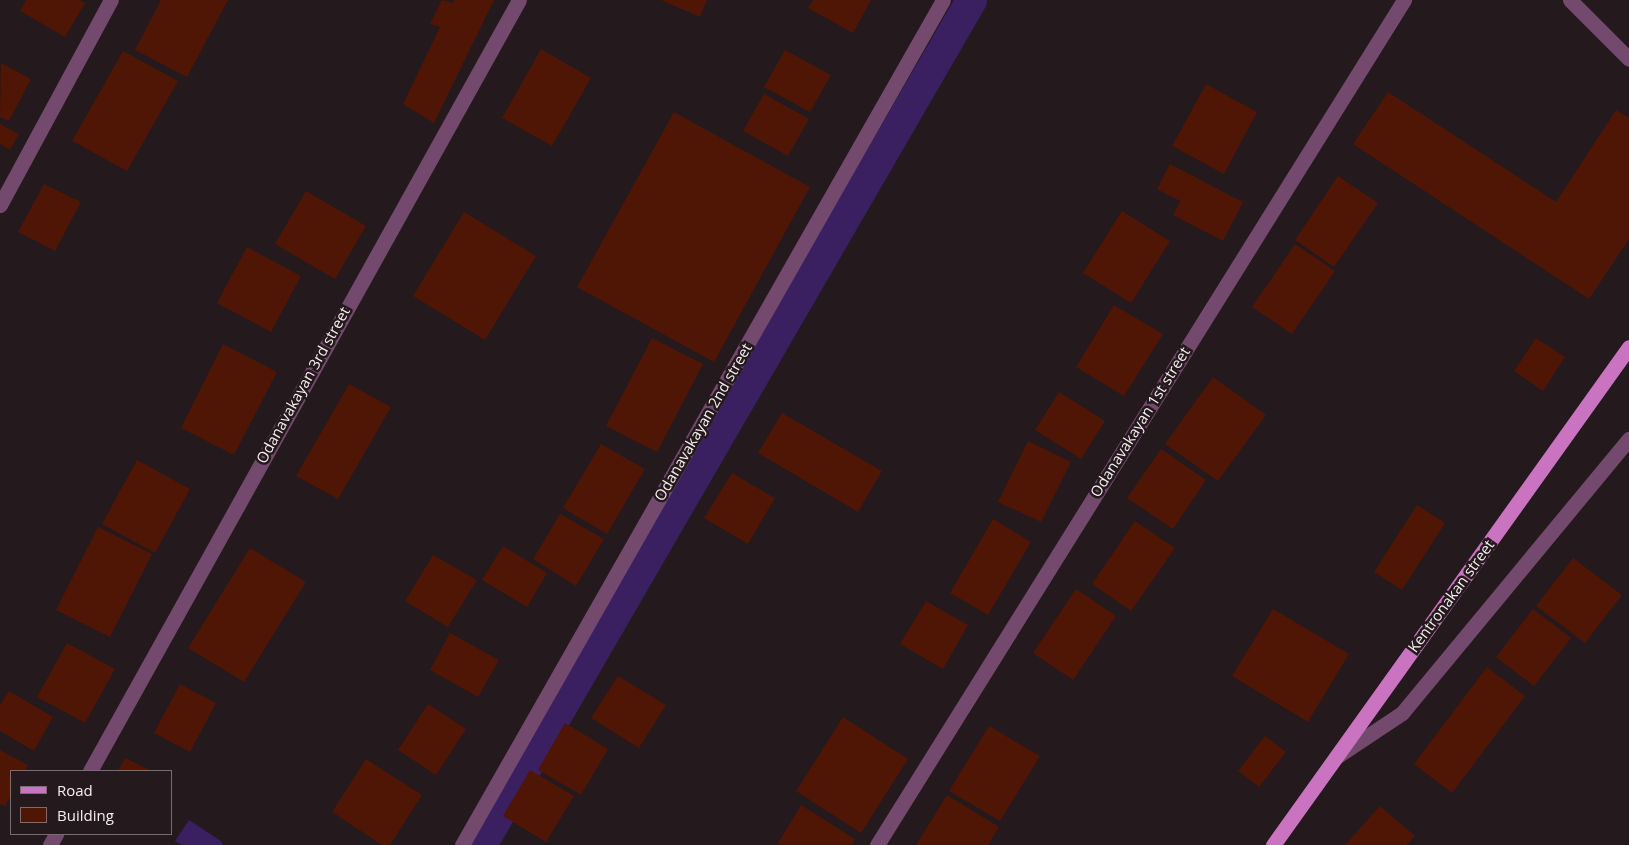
<!DOCTYPE html>
<html>
<head>
<meta charset="utf-8">
<style>
  body { margin:0 }
  #map { position:relative; width:1629px; height:845px; overflow:hidden; background:#24191c; font-family:"Open Sans",sans-serif }
  div>[style] { position:absolute }
  .water>* { inset:0; background:#3a1f61 }
  .canal>* { height:31px; margin:-15.5px; padding:0 15.5px; transform-origin:15.5px; border-radius:15.5px; background:#3a1f61 }
  .building>* { inset:0; background:#4f1606 }
  .minor>* { height:15px; margin:-7.5px; padding:0 7.5px; transform-origin:7.5px; border-radius:7.5px; background:#73496d }
  .major>* { height:15px; margin:-7.5px; padding:0 7.5px; transform-origin:7.5px; border-radius:7.5px; background:#ca73c0 }
  span { translate:-50% -50%; white-space:nowrap; text-align:center; line-height:1.15; -webkit-text-stroke:5px #24191c; paint-order:stroke }
  .street-label { font-size:15px; color:#f6edef }
  .legend { position:absolute; left:10px; top:770px; width:162px; height:65px; box-sizing:border-box; background:#24191c; border:1px solid #786e70; margin:0; padding:6px 9px; list-style:none; font-size:15px; color:#f6edef }
  .legend li { display:flex; align-items:center; gap:10px; height:25px }
  .legend b { width:25px; border:1px solid #786e70 }
</style>
</head>
<body>
<div id="map">
  <div class="water">
    <i style="clip-path:polygon(189px 820px,221px 841px,223px 845px,182px 845px,175px 841px)"></i>
  </div>
  <div class="canal">
    <i style="left:481px;top:845px;width:977px;rotate:-59.89deg"></i>
  </div>
  <div class="building">
    <i style="clip-path:polygon(26px 0,79px 0,85px 3px,65px 37px,20px 11px)"></i>
    <i style="clip-path:polygon(161px 0,228px 0,187px 77px,135px 50px)"></i>
    <i style="clip-path:polygon(442px 0,453px 3px,454px 0,494px 0,434px 123px,403px 104px,440px 27px,430px 24px)"></i>
    <i style="clip-path:polygon(661px 0,707px 0,700px 17px)"></i>
    <i style="clip-path:polygon(813px 0,871px 0,853px 33px,808px 8px)"></i>
    <i style="clip-path:polygon(541px 49px,591px 78px,552px 146px,502px 118px)"></i>
    <i style="clip-path:polygon(785px 50px,831px 75px,810px 112px,764px 87px)"></i>
    <i style="clip-path:polygon(123px 51px,178px 81px,127px 171px,72px 141px)"></i>
    <i style="clip-path:polygon(1px 63px,31px 79px,9px 121px,0 117px)"></i>
    <i style="clip-path:polygon(1206px 84px,1257px 112px,1224px 174px,1172px 146px)"></i>
    <i style="clip-path:polygon(1388px 92px,1556px 202px,1616px 110px,1629px 118px,1629px 239px,1589px 299px,1353px 144px)"></i>
    <i style="clip-path:polygon(764px 94px,809px 119px,788px 156px,743px 131px)"></i>
    <i style="clip-path:polygon(674px 112px,810px 187px,714px 362px,577px 287px)"></i>
    <i style="clip-path:polygon(0 124px,19px 134px,10px 150px,0 144px)"></i>
    <i style="clip-path:polygon(1170px 164px,1243px 202px,1223px 241px,1173px 215px,1180px 201px,1157px 189px)"></i>
    <i style="clip-path:polygon(1338px 176px,1378px 203px,1334px 267px,1295px 240px)"></i>
    <i style="clip-path:polygon(44px 184px,81px 202px,55px 251px,18px 232px)"></i>
    <i style="clip-path:polygon(306px 191px,366px 226px,335px 279px,275px 244px)"></i>
    <i style="clip-path:polygon(1122px 211px,1170px 241px,1131px 303px,1083px 273px)"></i>
    <i style="clip-path:polygon(464px 212px,536px 256px,485px 340px,413px 296px)"></i>
    <i style="clip-path:polygon(1295px 244px,1335px 271px,1292px 334px,1252px 307px)"></i>
    <i style="clip-path:polygon(247px 247px,301px 276px,271px 332px,217px 303px)"></i>
    <i style="clip-path:polygon(1114px 305px,1163px 334px,1124px 396px,1076px 367px)"></i>
    <i style="clip-path:polygon(652px 338px,703px 364px,657px 452px,606px 426px)"></i>
    <i style="clip-path:polygon(1536px 338px,1565px 357px,1543px 391px,1514px 371px)"></i>
    <i style="clip-path:polygon(223px 344px,277px 372px,234px 455px,181px 428px)"></i>
    <i style="clip-path:polygon(1213px 377px,1266px 415px,1218px 481px,1165px 444px)"></i>
    <i style="clip-path:polygon(349px 384px,391px 407px,338px 499px,296px 476px)"></i>
    <i style="clip-path:polygon(1059px 392px,1105px 421px,1081px 459px,1035px 430px)"></i>
    <i style="clip-path:polygon(782px 413px,882px 471px,858px 512px,758px 453px)"></i>
    <i style="clip-path:polygon(1028px 441px,1071px 462px,1041px 522px,998px 502px)"></i>
    <i style="clip-path:polygon(601px 444px,645px 469px,607px 534px,563px 508px)"></i>
    <i style="clip-path:polygon(1161px 449px,1206px 480px,1173px 529px,1127px 498px)"></i>
    <i style="clip-path:polygon(137px 460px,190px 489px,155px 553px,102px 524px)"></i>
    <i style="clip-path:polygon(732px 473px,775px 498px,748px 544px,704px 518px)"></i>
    <i style="clip-path:polygon(1417px 505px,1445px 523px,1402px 590px,1374px 572px)"></i>
    <i style="clip-path:polygon(560px 514px,604px 539px,576px 586px,533px 559px)"></i>
    <i style="clip-path:polygon(993px 519px,1031px 542px,988px 615px,950px 593px)"></i>
    <i style="clip-path:polygon(1135px 521px,1175px 548px,1131px 611px,1092px 584px)"></i>
    <i style="clip-path:polygon(98px 527px,152px 554px,110px 637px,56px 610px)"></i>
    <i style="clip-path:polygon(503px 546px,547px 573px,527px 607px,482px 580px)"></i>
    <i style="clip-path:polygon(250px 548px,306px 582px,244px 682px,188px 648px)"></i>
    <i style="clip-path:polygon(433px 555px,477px 580px,448px 627px,405px 601px)"></i>
    <i style="clip-path:polygon(1573px 558px,1622px 595px,1585px 643px,1536px 606px)"></i>
    <i style="clip-path:polygon(1076px 589px,1116px 616px,1073px 680px,1033px 653px)"></i>
    <i style="clip-path:polygon(926px 601px,968px 625px,943px 669px,900px 644px)"></i>
    <i style="clip-path:polygon(1273px 609px,1349px 654px,1308px 722px,1232px 676px)"></i>
    <i style="clip-path:polygon(1533px 609px,1571px 638px,1534px 686px,1496px 657px)"></i>
    <i style="clip-path:polygon(450px 633px,499px 660px,478px 697px,430px 670px)"></i>
    <i style="clip-path:polygon(67px 643px,115px 669px,85px 723px,37px 697px)"></i>
    <i style="clip-path:polygon(1487px 667px,1525px 696px,1452px 793px,1414px 764px)"></i>
    <i style="clip-path:polygon(618px 676px,666px 705px,639px 748px,591px 718px)"></i>
    <i style="clip-path:polygon(180px 684px,216px 703px,190px 752px,154px 733px)"></i>
    <i style="clip-path:polygon(9px 691px,53px 717px,34px 751px,0 731px,0 705px)"></i>
    <i style="clip-path:polygon(428px 704px,466px 729px,436px 775px,398px 750px)"></i>
    <i style="clip-path:polygon(843px 717px,908px 759px,861px 833px,796px 791px)"></i>
    <i style="clip-path:polygon(565px 723px,608px 749px,581px 795px,538px 770px)"></i>
    <i style="clip-path:polygon(989px 726px,1040px 756px,1000px 821px,949px 791px)"></i>
    <i style="clip-path:polygon(1265px 736px,1286px 752px,1259px 787px,1238px 771px)"></i>
    <i style="clip-path:polygon(0 750px,28px 765px,25px 771px,11px 771px,11px 795px,5px 806px,0 804px)"></i>
    <i style="clip-path:polygon(125px 758px,152px 771px,118px 771px)"></i>
    <i style="clip-path:polygon(366px 759px,422px 795px,390px 845px,382px 845px,332px 812px)"></i>
    <i style="clip-path:polygon(530px 770px,574px 796px,546px 842px,503px 816px)"></i>
    <i style="clip-path:polygon(947px 795px,999px 827px,988px 845px,916px 845px)"></i>
    <i style="clip-path:polygon(801px 805px,855px 839px,852px 845px,777px 845px)"></i>
    <i style="clip-path:polygon(1380px 806px,1415px 836px,1407px 845px,1345px 845px)"></i>
  </div>
  <div class="minor">
    <i style="left:1570px;top:0;width:83px;rotate:45deg"></i>
    <i style="left:0;top:205px;width:233px;rotate:-61.6deg"></i>
    <i style="left:1336px;top:757px;width:79px;rotate:-33.7deg"></i>
    <i style="left:1402px;top:713px;width:356px;rotate:-50.4deg"></i>
    <i style="left:90px;top:771px;width:882px;rotate:-60.91deg"></i>
    <i style="left:50px;top:845px;width:13px;rotate:-61deg"></i>
    <i style="left:462px;top:845px;width:972px;rotate:-60.35deg"></i>
    <i style="left:877px;top:845px;width:996px;rotate:-58.05deg"></i>
  </div>
  <div class="major">
    <i style="left:1273px;top:845px;width:612px;rotate:-54.44deg"></i>
  </div>
  <div class="street-label">
    <span style="left:303px;top:385px;rotate:-61deg">Odanavakayan 3rd street</span>
    <span style="left:703px;top:422px;rotate:-60deg">Odanavakayan 2nd street</span>
    <span style="left:1140px;top:422px;rotate:-58deg">Odanavakayan 1st street</span>
    <span style="left:1451px;top:596px;rotate:-54deg">Kentronakan street</span>
  </div>
  <ul class="legend">
  <li><b style="height:6px;background:#ca73c0"></b>Road</li>
  <li><b style="height:14px;background:#4f1606"></b>Building</li>
  </ul>
</div>
</body>
</html>
